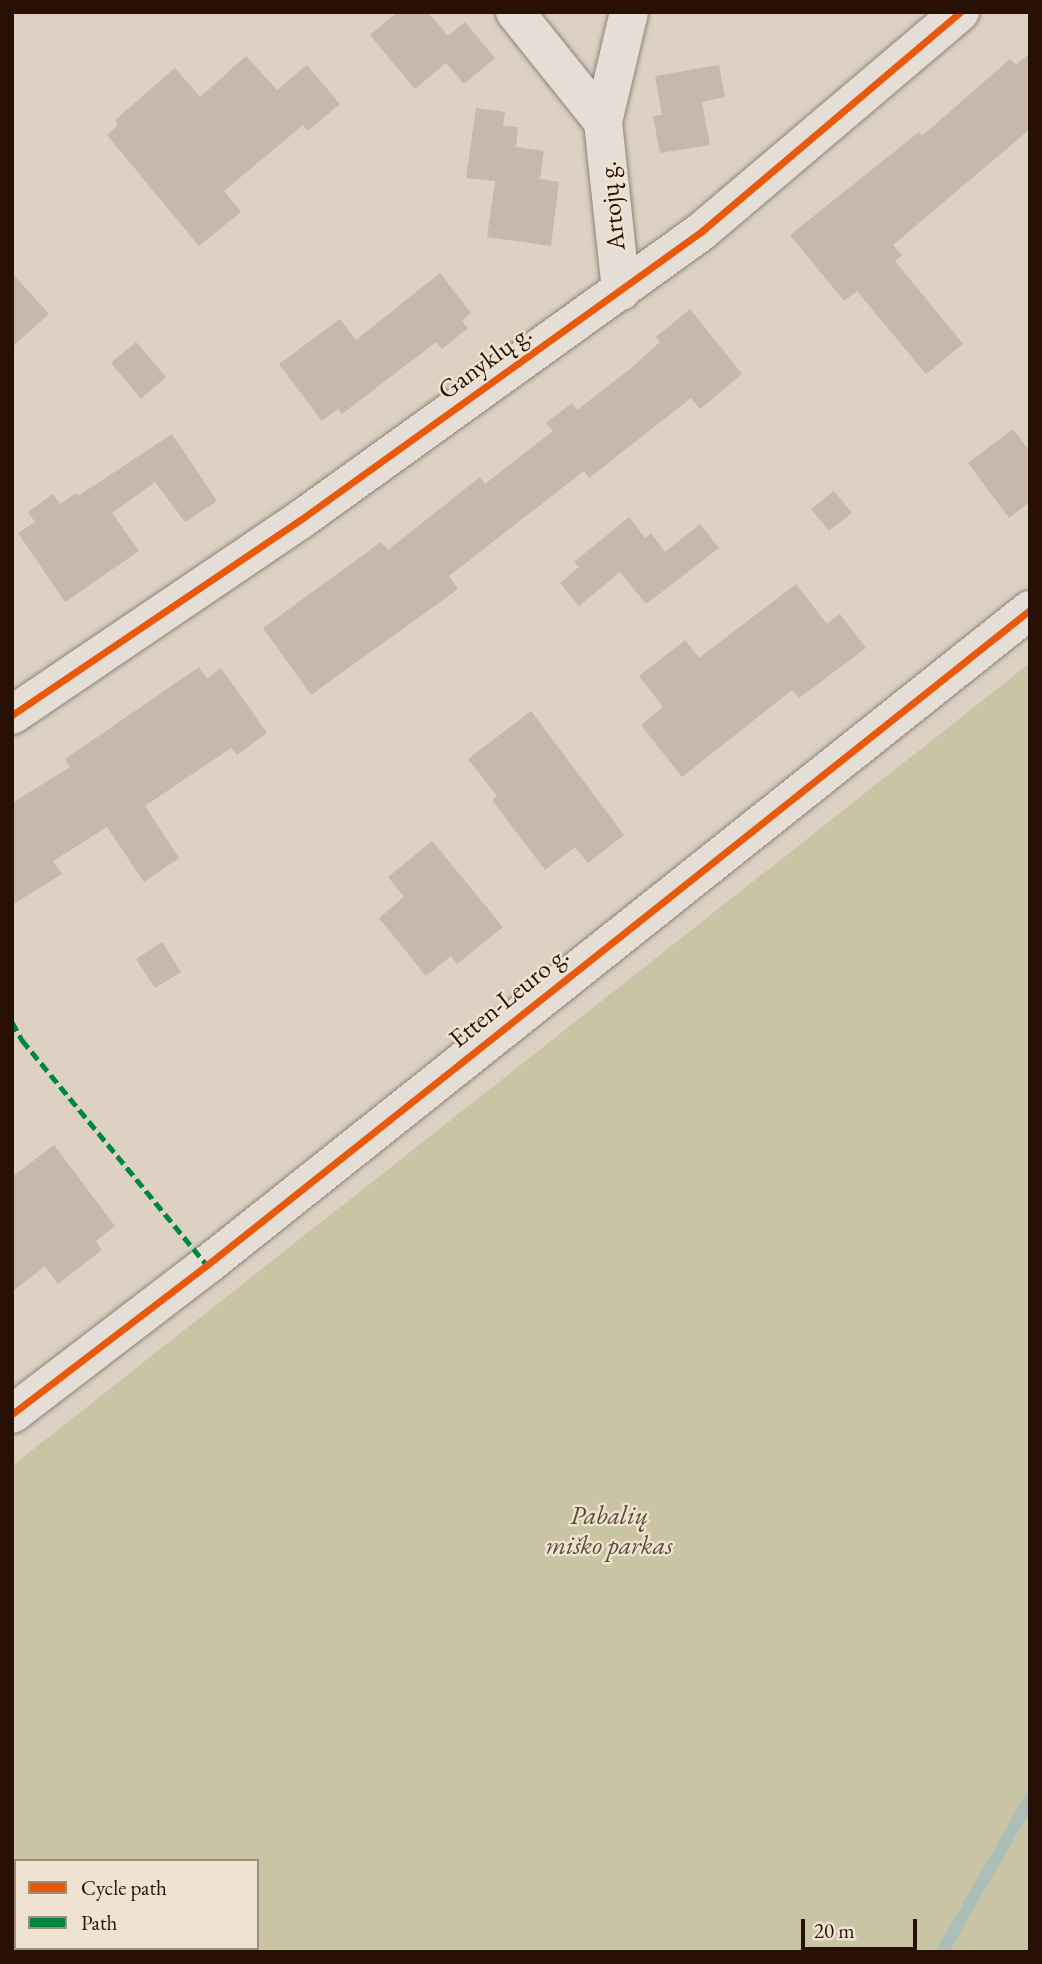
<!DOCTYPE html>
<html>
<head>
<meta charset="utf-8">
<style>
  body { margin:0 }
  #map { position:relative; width:1042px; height:1964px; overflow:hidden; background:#dcd1c2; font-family:"EB Garamond",serif }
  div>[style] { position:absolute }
  .green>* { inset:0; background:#c9c4a4 }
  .stream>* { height:12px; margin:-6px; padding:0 6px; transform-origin:6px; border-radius:6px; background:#acbeb8 }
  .building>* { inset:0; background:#c8b7ac }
  .roads { filter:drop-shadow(0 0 2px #8d8379) drop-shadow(0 0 2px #8d8379) }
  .minor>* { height:38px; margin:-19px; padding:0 19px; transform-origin:19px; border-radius:19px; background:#e4ded6 }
  .quiet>* { height:5px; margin-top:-2.5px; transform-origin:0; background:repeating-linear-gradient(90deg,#00873e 0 10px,transparent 0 15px) }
  .cycleway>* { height:7px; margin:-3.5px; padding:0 3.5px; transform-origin:3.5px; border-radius:3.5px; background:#e8590c }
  span { translate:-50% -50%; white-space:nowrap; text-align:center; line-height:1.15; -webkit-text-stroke:5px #efe2d0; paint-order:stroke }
  .street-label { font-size:26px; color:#281005 }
  .park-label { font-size:26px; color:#5b4c34; font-style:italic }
  .frame { position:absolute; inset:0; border:14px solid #281005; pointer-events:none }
  .legend { position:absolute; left:14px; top:1859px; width:245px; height:91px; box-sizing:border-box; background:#efe2d0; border:2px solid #9f8e7f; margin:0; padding:9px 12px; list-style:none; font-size:21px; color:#281005 }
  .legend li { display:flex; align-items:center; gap:14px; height:35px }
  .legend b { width:35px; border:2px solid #9f8e7f }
  .scale { position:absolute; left:801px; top:1919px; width:116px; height:32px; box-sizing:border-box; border:4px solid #281005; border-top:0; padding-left:9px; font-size:21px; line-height:24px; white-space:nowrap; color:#281005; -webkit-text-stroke:5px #efe2d0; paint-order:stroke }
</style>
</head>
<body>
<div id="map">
  <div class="green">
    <i style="clip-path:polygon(evenodd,1030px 663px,1030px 1952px,12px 1952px,12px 1466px,1030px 663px,16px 1861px,257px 1861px,257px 1948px,16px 1948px,16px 1861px)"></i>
  </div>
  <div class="stream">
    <i style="left:942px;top:1952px;width:177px;rotate:-60.1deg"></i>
  </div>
  <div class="building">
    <i style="clip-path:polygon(397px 12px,428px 12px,448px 36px,465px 22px,495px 58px,464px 84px,446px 63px,415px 89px,370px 35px)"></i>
    <i style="clip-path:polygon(1030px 53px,1030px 129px,893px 245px,902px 255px,895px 261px,963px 344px,926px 374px,857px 291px,844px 301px,790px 235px,919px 132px,922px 136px,1010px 59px,1016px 65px)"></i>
    <i style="clip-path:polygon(246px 56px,277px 90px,307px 65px,340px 104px,308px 131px,303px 125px,224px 191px,241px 212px,199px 246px,107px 135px,118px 125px,115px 120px,175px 68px,200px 97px)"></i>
    <i style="clip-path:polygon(719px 65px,725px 97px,702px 102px,710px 145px,660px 153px,653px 116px,662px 115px,655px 76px)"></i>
    <i style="clip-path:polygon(476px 108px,505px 112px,503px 126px,518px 127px,516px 147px,544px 151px,540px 179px,559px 182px,551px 246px,487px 237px,495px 181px,466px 178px)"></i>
    <i style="clip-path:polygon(12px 273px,49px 314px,12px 347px)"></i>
    <i style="clip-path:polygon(440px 273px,471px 313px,462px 321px,468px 328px,442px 349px,436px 342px,342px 414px,338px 409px,322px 421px,279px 364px,340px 319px,356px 340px)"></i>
    <i style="clip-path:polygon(690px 309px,742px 374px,700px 409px,691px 398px,589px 478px,584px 471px,449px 576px,458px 589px,311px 695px,263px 628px,381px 542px,388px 550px,480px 477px,485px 484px,553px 431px,546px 423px,572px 403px,577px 410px,630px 369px,660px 342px,656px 337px)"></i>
    <i style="clip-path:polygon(136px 342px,166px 377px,141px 399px,111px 363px)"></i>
    <i style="clip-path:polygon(1013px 429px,1030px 452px,1030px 502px,1009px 518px,968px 463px)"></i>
    <i style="clip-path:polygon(172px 434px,217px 501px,185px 522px,155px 482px,112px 513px,139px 551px,65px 602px,18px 533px,35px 522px,28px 512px,53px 494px,60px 504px,76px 493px,78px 496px)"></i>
    <i style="clip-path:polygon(834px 491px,852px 513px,829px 531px,811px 509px)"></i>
    <i style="clip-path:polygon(629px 517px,645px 538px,651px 533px,665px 552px,700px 524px,719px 548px,646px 604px,620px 572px,579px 606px,560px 583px,579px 567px,574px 562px)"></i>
    <i style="clip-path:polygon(796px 584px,827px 624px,840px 614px,866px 648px,799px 698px,792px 690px,682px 777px,641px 725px,663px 707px,639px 676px,685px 640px,699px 658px)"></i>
    <i style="clip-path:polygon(199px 667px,207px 679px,221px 668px,267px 733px,237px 755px,231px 748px,145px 806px,179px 858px,144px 882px,107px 827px,53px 861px,62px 874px,12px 905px,12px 803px,70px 767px,65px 759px)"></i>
    <i style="clip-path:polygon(531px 711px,624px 835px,588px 863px,575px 847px,545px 870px,492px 800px,497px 796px,468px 759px)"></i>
    <i style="clip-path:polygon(432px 841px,503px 927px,457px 964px,451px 956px,426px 976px,379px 918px,404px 897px,388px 877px)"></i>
    <i style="clip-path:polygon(162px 942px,181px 972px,155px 988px,136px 959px)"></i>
    <i style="clip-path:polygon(54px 1145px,115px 1226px,96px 1241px,102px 1250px,58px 1284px,45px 1266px,12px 1292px,12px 1177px)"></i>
  </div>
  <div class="roads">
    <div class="minor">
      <i style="left:515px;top:12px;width:141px;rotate:51.3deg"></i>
      <i style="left:603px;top:122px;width:170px;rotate:83.9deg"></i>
      <i style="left:603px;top:122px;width:113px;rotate:-76.7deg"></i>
      <i style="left:12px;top:715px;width:348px;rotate:-34.1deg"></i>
      <i style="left:300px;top:520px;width:495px;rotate:-35.7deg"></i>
      <i style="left:702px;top:231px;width:338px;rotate:-40.3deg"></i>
      <i style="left:12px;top:1414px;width:245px;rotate:-37.4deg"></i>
      <i style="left:207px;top:1265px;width:1052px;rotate:-38.52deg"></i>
    </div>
  </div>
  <div class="quiet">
    <i style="left:12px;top:1022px;width:21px;rotate:61deg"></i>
    <i style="left:22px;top:1040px;width:291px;rotate:50.6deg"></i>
  </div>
  <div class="cycleway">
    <i style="left:12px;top:715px;width:348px;rotate:-34.1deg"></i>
    <i style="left:300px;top:520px;width:495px;rotate:-35.7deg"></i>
    <i style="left:702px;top:231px;width:338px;rotate:-40.3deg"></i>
    <i style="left:12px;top:1414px;width:245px;rotate:-37.4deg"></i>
    <i style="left:207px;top:1265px;width:1052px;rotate:-38.52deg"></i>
  </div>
  <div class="street-label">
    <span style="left:612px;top:206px;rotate:-96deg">Artojų g.</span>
    <span style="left:485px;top:362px;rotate:-36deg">Ganyklų g.</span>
    <span style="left:509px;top:997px;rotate:-39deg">Etten-Leuro g.</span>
  </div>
  <div class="park-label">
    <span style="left:609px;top:1531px">Pabalių<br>miško parkas</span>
  </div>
  <div class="frame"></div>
  <ul class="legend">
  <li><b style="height:9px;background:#e8590c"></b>Cycle path</li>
  <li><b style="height:9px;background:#00873e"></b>Path</li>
  </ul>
  <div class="scale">20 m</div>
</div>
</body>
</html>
